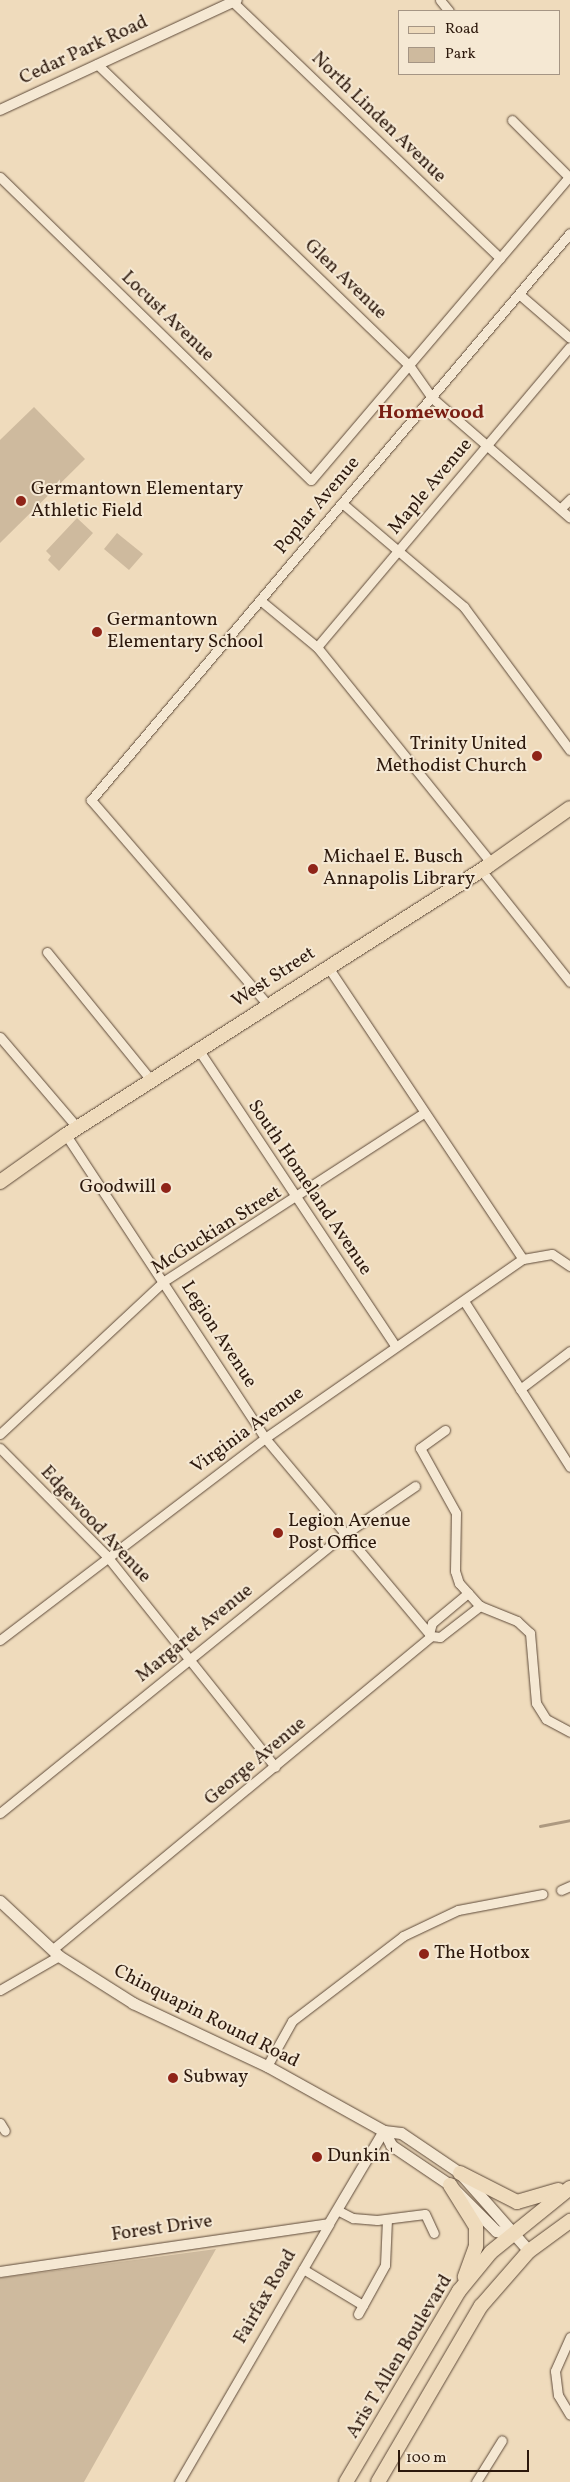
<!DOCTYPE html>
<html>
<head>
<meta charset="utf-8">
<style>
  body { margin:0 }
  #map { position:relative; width:570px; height:2482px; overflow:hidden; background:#efdbbc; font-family:Vollkorn,serif }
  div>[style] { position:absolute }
  .green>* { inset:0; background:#ceba9e }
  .stream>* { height:2.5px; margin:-1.25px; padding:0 1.25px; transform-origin:1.25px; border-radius:1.25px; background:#ad9980 }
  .roads { filter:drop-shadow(0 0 1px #5e4a39) drop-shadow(0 0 1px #5e4a39) }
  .minor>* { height:9px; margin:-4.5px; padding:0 4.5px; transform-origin:4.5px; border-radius:4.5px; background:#f5e8d3 }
  .tertiary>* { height:10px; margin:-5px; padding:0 5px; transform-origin:5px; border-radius:5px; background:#f5e8d3 }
  .secondary>* { height:11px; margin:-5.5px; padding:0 5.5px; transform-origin:5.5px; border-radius:5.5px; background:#f5e8d3 }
  .primary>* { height:14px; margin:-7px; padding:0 7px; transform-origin:7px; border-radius:7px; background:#efdbbc }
  .dots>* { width:14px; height:14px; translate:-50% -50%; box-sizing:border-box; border:2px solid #f5e8d3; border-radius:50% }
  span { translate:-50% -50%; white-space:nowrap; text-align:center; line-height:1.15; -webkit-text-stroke:4px #f5e8d3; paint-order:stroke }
  .street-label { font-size:19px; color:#2d190d }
  .poi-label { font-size:19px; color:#2d190d }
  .left { translate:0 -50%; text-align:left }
  .right { translate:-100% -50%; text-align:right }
  .neighbourhood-label { font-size:20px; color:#7a1f14; font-weight:700 }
  .legend { position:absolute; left:398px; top:10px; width:162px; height:65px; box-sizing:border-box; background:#f5e8d3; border:1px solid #a59584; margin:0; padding:6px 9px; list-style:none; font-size:15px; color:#2d190d }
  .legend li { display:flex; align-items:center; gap:10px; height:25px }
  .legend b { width:25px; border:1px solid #a59584 }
  .scale { position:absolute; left:398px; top:2450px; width:131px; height:22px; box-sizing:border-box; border:2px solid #2d190d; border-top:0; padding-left:6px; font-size:15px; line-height:18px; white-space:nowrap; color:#2d190d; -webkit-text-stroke:4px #f5e8d3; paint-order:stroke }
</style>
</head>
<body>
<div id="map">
  <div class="green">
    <i style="clip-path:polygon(34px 407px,85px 459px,0 543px,0 440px)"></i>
    <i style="clip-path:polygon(77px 518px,93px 533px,59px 571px,48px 560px,51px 556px,46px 551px)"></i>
    <i style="clip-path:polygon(117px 533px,143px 554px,129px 570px,104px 549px)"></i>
    <i style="clip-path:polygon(216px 2249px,84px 2482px,0 2482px,0 2278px)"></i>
  </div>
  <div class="stream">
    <i style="left:540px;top:1826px;width:31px;rotate:-11deg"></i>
  </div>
  <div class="roads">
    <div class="minor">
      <i style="left:440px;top:0;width:14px;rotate:51deg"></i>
      <i style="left:233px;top:2px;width:370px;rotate:43.8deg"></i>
      <i style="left:97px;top:64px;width:434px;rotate:44deg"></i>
      <i style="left:409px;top:365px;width:39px;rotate:55deg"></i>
      <i style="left:431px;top:397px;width:184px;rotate:41deg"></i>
      <i style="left:512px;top:120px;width:81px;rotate:45deg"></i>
      <i style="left:0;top:177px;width:434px;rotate:44.3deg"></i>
      <i style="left:311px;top:480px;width:399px;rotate:-49.6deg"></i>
      <i style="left:519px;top:294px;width:67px;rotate:40.8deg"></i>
      <i style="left:342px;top:503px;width:160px;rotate:40.4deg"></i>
      <i style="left:464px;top:607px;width:178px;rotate:53.5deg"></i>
      <i style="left:561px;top:508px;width:13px;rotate:-45deg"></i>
      <i style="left:260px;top:600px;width:74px;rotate:39.5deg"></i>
      <i style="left:317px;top:647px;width:277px;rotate:51.1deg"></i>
      <i style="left:317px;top:647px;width:392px;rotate:-49.9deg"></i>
      <i style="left:481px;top:870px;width:143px;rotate:51.5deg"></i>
      <i style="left:47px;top:952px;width:165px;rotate:50.9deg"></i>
      <i style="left:328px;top:967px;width:351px;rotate:56.3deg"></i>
      <i style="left:268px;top:1005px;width:271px;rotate:-130.8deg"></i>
      <i style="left:91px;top:800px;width:742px;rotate:-49.81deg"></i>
      <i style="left:0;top:1037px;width:118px;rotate:49.5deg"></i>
      <i style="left:198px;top:1049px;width:354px;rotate:56.4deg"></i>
      <i style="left:66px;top:1135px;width:363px;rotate:56.7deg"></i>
      <i style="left:265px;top:1438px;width:258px;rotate:50deg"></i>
      <i style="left:464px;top:1301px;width:197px;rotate:57.4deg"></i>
      <i style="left:520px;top:1389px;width:63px;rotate:-37.2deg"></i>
      <i style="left:445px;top:1430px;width:31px;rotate:144deg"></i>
      <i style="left:420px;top:1448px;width:74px;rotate:61deg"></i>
      <i style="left:456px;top:1513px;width:58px;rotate:91deg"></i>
      <i style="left:455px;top:1571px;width:13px;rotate:72deg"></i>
      <i style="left:459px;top:1583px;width:31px;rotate:48deg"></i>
      <i style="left:480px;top:1606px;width:40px;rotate:22deg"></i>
      <i style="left:517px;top:1621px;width:18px;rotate:43deg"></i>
      <i style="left:530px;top:1633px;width:70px;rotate:85.1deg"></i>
      <i style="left:536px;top:1703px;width:19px;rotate:58deg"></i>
      <i style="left:546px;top:1719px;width:27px;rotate:28deg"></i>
      <i style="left:0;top:1434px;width:224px;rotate:-43deg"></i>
      <i style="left:164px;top:1281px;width:307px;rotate:-32.9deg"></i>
      <i style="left:0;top:1448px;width:151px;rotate:45.3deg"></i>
      <i style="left:106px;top:1555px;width:271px;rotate:51.4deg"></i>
      <i style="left:429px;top:1634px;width:11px;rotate:-75deg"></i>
      <i style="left:432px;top:1623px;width:47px;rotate:-39.8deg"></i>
      <i style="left:431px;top:1636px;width:9px;rotate:6deg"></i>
      <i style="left:440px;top:1637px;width:51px;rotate:-37.8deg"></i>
      <i style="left:0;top:1640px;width:333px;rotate:-37.3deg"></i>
      <i style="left:265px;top:1438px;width:314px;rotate:-34.8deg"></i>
      <i style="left:523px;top:1259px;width:29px;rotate:-10deg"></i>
      <i style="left:552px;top:1254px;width:22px;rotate:34deg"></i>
      <i style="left:0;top:1813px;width:444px;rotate:-39deg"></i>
      <i style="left:345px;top:1534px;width:85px;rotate:-34.4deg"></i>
      <i style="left:561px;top:1890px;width:10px;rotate:-24deg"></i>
      <i style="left:53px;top:1949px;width:491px;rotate:-39.6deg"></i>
      <i style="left:0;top:1990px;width:68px;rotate:-30deg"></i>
      <i style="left:267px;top:2066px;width:51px;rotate:-60.9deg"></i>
      <i style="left:292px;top:2021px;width:140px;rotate:-37.4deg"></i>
      <i style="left:403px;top:1936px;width:61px;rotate:-25.3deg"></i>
      <i style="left:458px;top:1910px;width:86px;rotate:-10.7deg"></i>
      <i style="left:0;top:2123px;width:9px;rotate:58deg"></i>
      <i style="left:337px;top:2210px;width:18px;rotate:27deg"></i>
      <i style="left:353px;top:2218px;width:24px;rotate:5deg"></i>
      <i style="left:377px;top:2220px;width:48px;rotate:-7.1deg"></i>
      <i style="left:425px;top:2214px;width:21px;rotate:65deg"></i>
      <i style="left:303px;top:2269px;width:70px;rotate:31deg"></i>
      <i style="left:358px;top:2314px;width:56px;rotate:-61.1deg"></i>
      <i style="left:385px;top:2265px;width:46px;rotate:-87.5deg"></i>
      <i style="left:570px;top:2337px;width:37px;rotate:114deg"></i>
      <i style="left:555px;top:2371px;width:24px;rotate:83deg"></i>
      <i style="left:558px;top:2395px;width:23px;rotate:59deg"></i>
      <i style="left:179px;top:2482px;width:298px;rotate:-59.8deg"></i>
      <i style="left:476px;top:2482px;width:49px;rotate:-58.2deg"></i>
    </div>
    <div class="tertiary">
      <i style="left:0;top:110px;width:261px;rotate:-24.9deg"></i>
      <i style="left:0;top:2272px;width:332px;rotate:-8.3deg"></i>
      <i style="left:329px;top:2224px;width:108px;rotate:-59.4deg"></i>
    </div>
    <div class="secondary">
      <i style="left:0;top:1901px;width:81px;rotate:43deg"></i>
      <i style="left:59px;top:1956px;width:88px;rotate:32.4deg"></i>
      <i style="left:133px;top:2003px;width:148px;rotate:25.2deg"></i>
      <i style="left:267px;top:2066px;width:134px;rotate:29.1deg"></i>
      <i style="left:384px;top:2131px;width:17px;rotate:7deg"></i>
      <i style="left:401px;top:2133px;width:71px;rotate:34.1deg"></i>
      <i style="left:460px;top:2173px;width:104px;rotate:48.5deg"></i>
      <i style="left:384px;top:2131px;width:16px;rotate:63deg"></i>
      <i style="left:391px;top:2145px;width:71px;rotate:34.1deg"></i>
      <i style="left:450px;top:2185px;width:65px;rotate:45deg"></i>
      <i style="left:496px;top:2231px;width:16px;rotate:11deg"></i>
    </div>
    <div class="primary">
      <i style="left:0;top:1182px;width:81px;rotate:-35.5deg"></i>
      <i style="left:66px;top:1135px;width:500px;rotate:-32.52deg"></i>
      <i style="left:488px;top:866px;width:100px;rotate:-35.3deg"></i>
      <i style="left:460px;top:2173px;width:64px;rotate:27deg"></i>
      <i style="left:517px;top:2202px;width:43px;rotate:-16.3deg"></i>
      <i style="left:450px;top:2185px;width:49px;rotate:58.2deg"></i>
      <i style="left:476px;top:2227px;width:19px;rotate:90deg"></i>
      <i style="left:476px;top:2246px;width:33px;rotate:110deg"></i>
      <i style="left:346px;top:2482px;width:222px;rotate:-59.4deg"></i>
      <i style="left:459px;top:2291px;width:50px;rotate:-50.6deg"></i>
      <i style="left:491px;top:2252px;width:102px;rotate:-39deg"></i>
      <i style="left:378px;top:2482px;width:204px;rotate:-59.7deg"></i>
      <i style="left:481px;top:2306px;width:73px;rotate:-48.9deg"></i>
      <i style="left:529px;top:2251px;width:51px;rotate:-36.2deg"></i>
    </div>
  </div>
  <div class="dots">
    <i style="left:21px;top:501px;background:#8f2418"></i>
    <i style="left:97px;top:632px;background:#8f2418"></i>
    <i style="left:537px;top:756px;background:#8f2418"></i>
    <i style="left:313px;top:869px;background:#8f2418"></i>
    <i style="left:166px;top:1188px;background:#8f2418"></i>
    <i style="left:278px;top:1533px;background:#8f2418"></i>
    <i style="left:424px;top:1954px;background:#8f2418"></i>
    <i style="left:173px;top:2078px;background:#8f2418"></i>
    <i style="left:317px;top:2157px;background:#8f2418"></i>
  </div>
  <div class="street-label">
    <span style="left:84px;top:51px;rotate:-25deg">Cedar Park Road</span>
    <span style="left:378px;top:118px;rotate:44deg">North Linden Avenue</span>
    <span style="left:345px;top:280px;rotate:44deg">Glen Avenue</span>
    <span style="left:167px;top:317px;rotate:44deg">Locust Avenue</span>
    <span style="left:431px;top:487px;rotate:-50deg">Maple Avenue</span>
    <span style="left:318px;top:506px;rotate:-50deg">Poplar Avenue</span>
    <span style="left:274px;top:978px;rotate:-33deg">West Street</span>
    <span style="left:309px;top:1188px;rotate:56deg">South Homeland Avenue</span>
    <span style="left:217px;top:1231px;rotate:-32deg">McGuckian Street</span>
    <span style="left:218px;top:1335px;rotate:57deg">Legion Avenue</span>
    <span style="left:248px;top:1431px;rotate:-36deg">Virginia Avenue</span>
    <span style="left:95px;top:1525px;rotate:47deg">Edgewood Avenue</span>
    <span style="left:195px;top:1634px;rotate:-39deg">Margaret Avenue</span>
    <span style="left:256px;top:1762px;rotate:-40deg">George Avenue</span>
    <span style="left:206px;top:2017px;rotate:27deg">Chinquapin Round Road</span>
    <span style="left:162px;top:2229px;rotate:-8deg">Forest Drive</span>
    <span style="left:266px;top:2297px;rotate:-60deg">Fairfax Road</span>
    <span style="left:400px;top:2357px;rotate:-59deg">Aris T Allen Boulevard</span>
  </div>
  <div class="poi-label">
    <span class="left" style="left:31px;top:501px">Germantown Elementary<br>Athletic Field</span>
    <span class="left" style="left:107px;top:632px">Germantown<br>Elementary School</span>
    <span class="right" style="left:527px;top:756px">Trinity United<br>Methodist Church</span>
    <span class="left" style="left:323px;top:869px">Michael E. Busch<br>Annapolis Library</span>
    <span class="right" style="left:156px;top:1188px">Goodwill</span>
    <span class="left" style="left:288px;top:1533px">Legion Avenue<br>Post Office</span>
    <span class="left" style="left:434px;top:1954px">The Hotbox</span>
    <span class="left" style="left:183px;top:2078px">Subway</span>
    <span class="left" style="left:327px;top:2157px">Dunkin'</span>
  </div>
  <div class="neighbourhood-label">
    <span style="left:431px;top:413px">Homewood</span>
  </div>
  <ul class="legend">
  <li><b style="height:6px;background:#efdbbc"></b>Road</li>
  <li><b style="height:14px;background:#ceba9e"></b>Park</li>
  </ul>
  <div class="scale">100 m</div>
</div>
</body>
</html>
